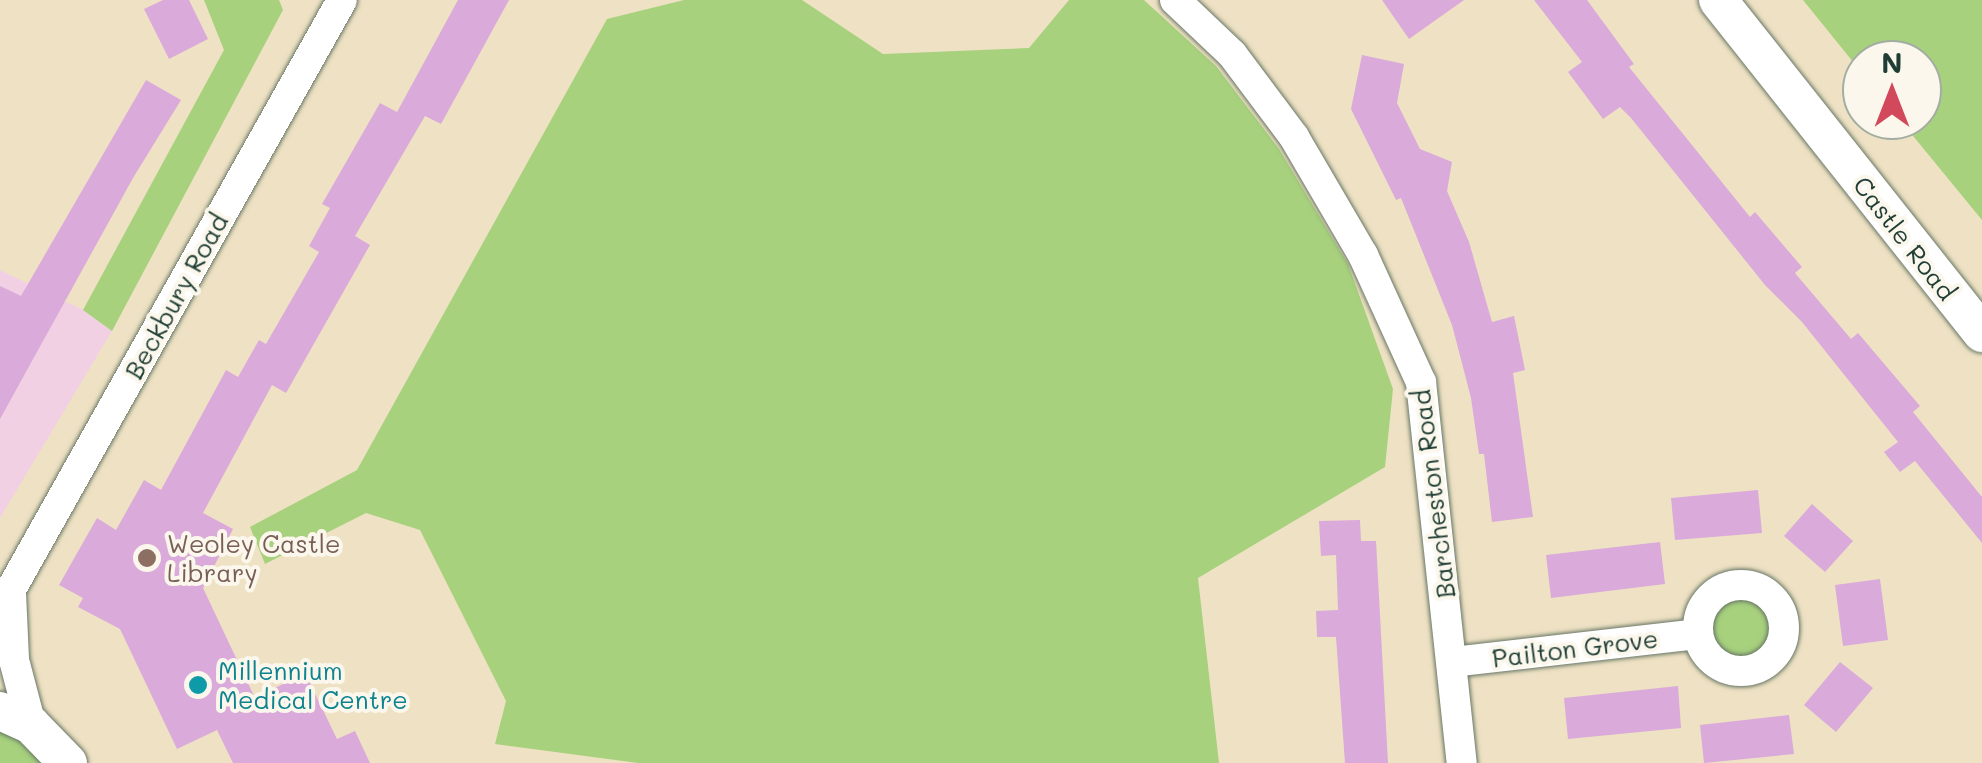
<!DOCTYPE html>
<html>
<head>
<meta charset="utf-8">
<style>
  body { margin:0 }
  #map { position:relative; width:1982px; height:763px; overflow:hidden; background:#efe2c4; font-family:Mali,sans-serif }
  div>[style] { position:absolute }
  .built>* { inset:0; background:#f1d0e3 }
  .green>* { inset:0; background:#a7d17d }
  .round { border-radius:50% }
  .building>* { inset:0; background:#d9aada }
  .roads { filter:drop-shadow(0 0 2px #687766) drop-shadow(0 0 2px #687766) }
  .minor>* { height:30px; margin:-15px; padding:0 15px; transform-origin:15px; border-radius:15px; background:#fff }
  .minor>.ring { margin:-15px; padding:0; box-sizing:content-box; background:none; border:30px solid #fff; border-radius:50% }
  .tertiary>* { height:38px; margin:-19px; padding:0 19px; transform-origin:19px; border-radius:19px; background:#fff }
  .dots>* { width:28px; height:28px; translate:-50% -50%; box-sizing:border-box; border:5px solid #fbf7ec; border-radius:50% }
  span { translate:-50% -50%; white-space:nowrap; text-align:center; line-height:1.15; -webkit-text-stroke:8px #fbf7ec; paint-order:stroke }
  .street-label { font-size:25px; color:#1f3d34 }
  .education-label { font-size:25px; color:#785e54 }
  .left { translate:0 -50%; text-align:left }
  .culture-label { font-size:25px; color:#0d838f }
  .north { position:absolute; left:1842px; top:40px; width:100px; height:100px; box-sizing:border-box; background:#fbf7ec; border:2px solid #a3ada2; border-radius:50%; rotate:0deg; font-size:28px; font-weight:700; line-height:40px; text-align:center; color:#1f3d34 }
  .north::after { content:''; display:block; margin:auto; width:35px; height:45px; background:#d1495b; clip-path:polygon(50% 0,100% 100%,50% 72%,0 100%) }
</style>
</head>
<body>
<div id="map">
  <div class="built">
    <i style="clip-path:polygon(0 270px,83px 310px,112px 331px,0 518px)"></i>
  </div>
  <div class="green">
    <i style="clip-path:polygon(204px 0,279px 0,283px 10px,112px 331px,83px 310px,224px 50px)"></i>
    <i style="clip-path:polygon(684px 0,802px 0,883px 54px,1029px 48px,1069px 0,1144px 0,1216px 66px,1279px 149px,1348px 264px,1393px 389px,1385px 467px,1198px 578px,1219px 763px,638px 763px,495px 744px,506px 701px,420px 530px,366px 513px,265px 564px,250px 527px,357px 470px,607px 19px)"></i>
    <i style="clip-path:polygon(1803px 0,1982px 0,1982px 220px,1900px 120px,1922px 120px,1922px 60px,1862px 60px,1862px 73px)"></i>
    <i class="round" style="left:1702px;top:589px;width:74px;height:74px"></i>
    <i style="clip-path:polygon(0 722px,60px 763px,0 763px)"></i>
  </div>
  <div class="building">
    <i style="clip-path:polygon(163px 0,189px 0,208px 39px,169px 59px,144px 9px)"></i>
    <i style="clip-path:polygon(458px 0,509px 0,441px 124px,425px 116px,355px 236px,370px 245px,286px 393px,272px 385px,203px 513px,233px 529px,203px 588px,255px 698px,305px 673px,337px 739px,355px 731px,370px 763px,233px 763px,217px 730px,177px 749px,120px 629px,78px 607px,83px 598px,59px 585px,97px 518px,116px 530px,144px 480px,161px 490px,226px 370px,238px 377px,259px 340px,266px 344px,319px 252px,309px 246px,330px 208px,322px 204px,380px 103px,397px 112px)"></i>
    <i style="clip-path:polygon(1382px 0,1464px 0,1409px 39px)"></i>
    <i style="clip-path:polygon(1534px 0,1587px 0,1634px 64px,1629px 67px,1750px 217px,1755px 212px,1802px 267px,1795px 273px,1851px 339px,1858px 333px,1920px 406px,1913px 412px,1982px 497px,1982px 543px,1915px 461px,1900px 472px,1884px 452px,1898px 442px,1802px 322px,1765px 285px,1631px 118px,1620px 107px,1603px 119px,1568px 72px,1582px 62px)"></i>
    <i style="clip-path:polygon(1362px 55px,1404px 64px,1397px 103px,1420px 149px,1452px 162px,1447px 191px,1469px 242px,1492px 322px,1514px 316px,1525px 370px,1513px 373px,1533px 517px,1492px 522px,1484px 454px,1479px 454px,1471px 398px,1452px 325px,1401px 198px,1396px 200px,1351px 109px)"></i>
    <i style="clip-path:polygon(146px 80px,181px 100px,133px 178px,0 419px,0 286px,21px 296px)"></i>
    <i style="clip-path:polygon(1758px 490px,1762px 533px,1675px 540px,1671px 498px)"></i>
    <i style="clip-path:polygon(1812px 504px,1853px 541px,1825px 572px,1784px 536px)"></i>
    <i style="clip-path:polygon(1360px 520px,1361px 541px,1376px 541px,1388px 763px,1345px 763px,1336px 637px,1317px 637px,1316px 611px,1338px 610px,1336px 555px,1321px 556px,1319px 521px)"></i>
    <i style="clip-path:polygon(1660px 542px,1665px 584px,1551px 598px,1546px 555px)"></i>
    <i style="clip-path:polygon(1880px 579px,1888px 640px,1843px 646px,1835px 585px)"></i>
    <i style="clip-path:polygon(1840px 662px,1873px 688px,1836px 732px,1804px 705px)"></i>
    <i style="clip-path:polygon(1678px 686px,1681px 728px,1568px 739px,1564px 698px)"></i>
    <i style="clip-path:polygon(1789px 715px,1794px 754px,1704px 763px,1700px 725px)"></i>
  </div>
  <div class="roads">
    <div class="minor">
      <i style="left:1175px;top:0;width:79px;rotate:43.5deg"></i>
      <i style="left:1232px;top:54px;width:104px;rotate:53.2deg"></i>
      <i style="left:1294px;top:137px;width:137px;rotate:59.7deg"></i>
      <i style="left:1363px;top:255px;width:140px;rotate:65.5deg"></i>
      <i style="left:1421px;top:382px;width:383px;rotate:83.9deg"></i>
      <i class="ring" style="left:1698px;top:585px;width:56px;height:56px"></i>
      <i style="left:11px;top:593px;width:67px;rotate:87.4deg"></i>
      <i style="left:14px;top:660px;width:67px;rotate:75.3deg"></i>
      <i style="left:0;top:609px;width:698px;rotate:-60.68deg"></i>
      <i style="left:1453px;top:662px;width:246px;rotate:-6.5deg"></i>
    </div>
    <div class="tertiary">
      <i style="left:1718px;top:0;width:425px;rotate:51.6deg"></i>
      <i style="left:0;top:711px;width:34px;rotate:24deg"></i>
      <i style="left:31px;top:725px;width:53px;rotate:45.8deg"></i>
    </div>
  </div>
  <div class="dots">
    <i style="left:147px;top:558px;background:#8d6e63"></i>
    <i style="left:198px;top:685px;background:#0f9aa8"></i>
  </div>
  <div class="street-label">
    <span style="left:1905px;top:238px;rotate:52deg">Castle Road</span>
    <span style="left:176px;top:296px;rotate:-61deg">Beckbury Road</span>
    <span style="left:1433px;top:494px;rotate:-97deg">Barcheston Road</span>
    <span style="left:1575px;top:648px;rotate:-7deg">Pailton Grove</span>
  </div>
  <div class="education-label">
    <span class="left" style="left:167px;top:558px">Weoley Castle<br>Library</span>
  </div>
  <div class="culture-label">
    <span class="left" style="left:218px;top:685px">Millennium<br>Medical Centre</span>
  </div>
  <div class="north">N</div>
</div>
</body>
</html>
